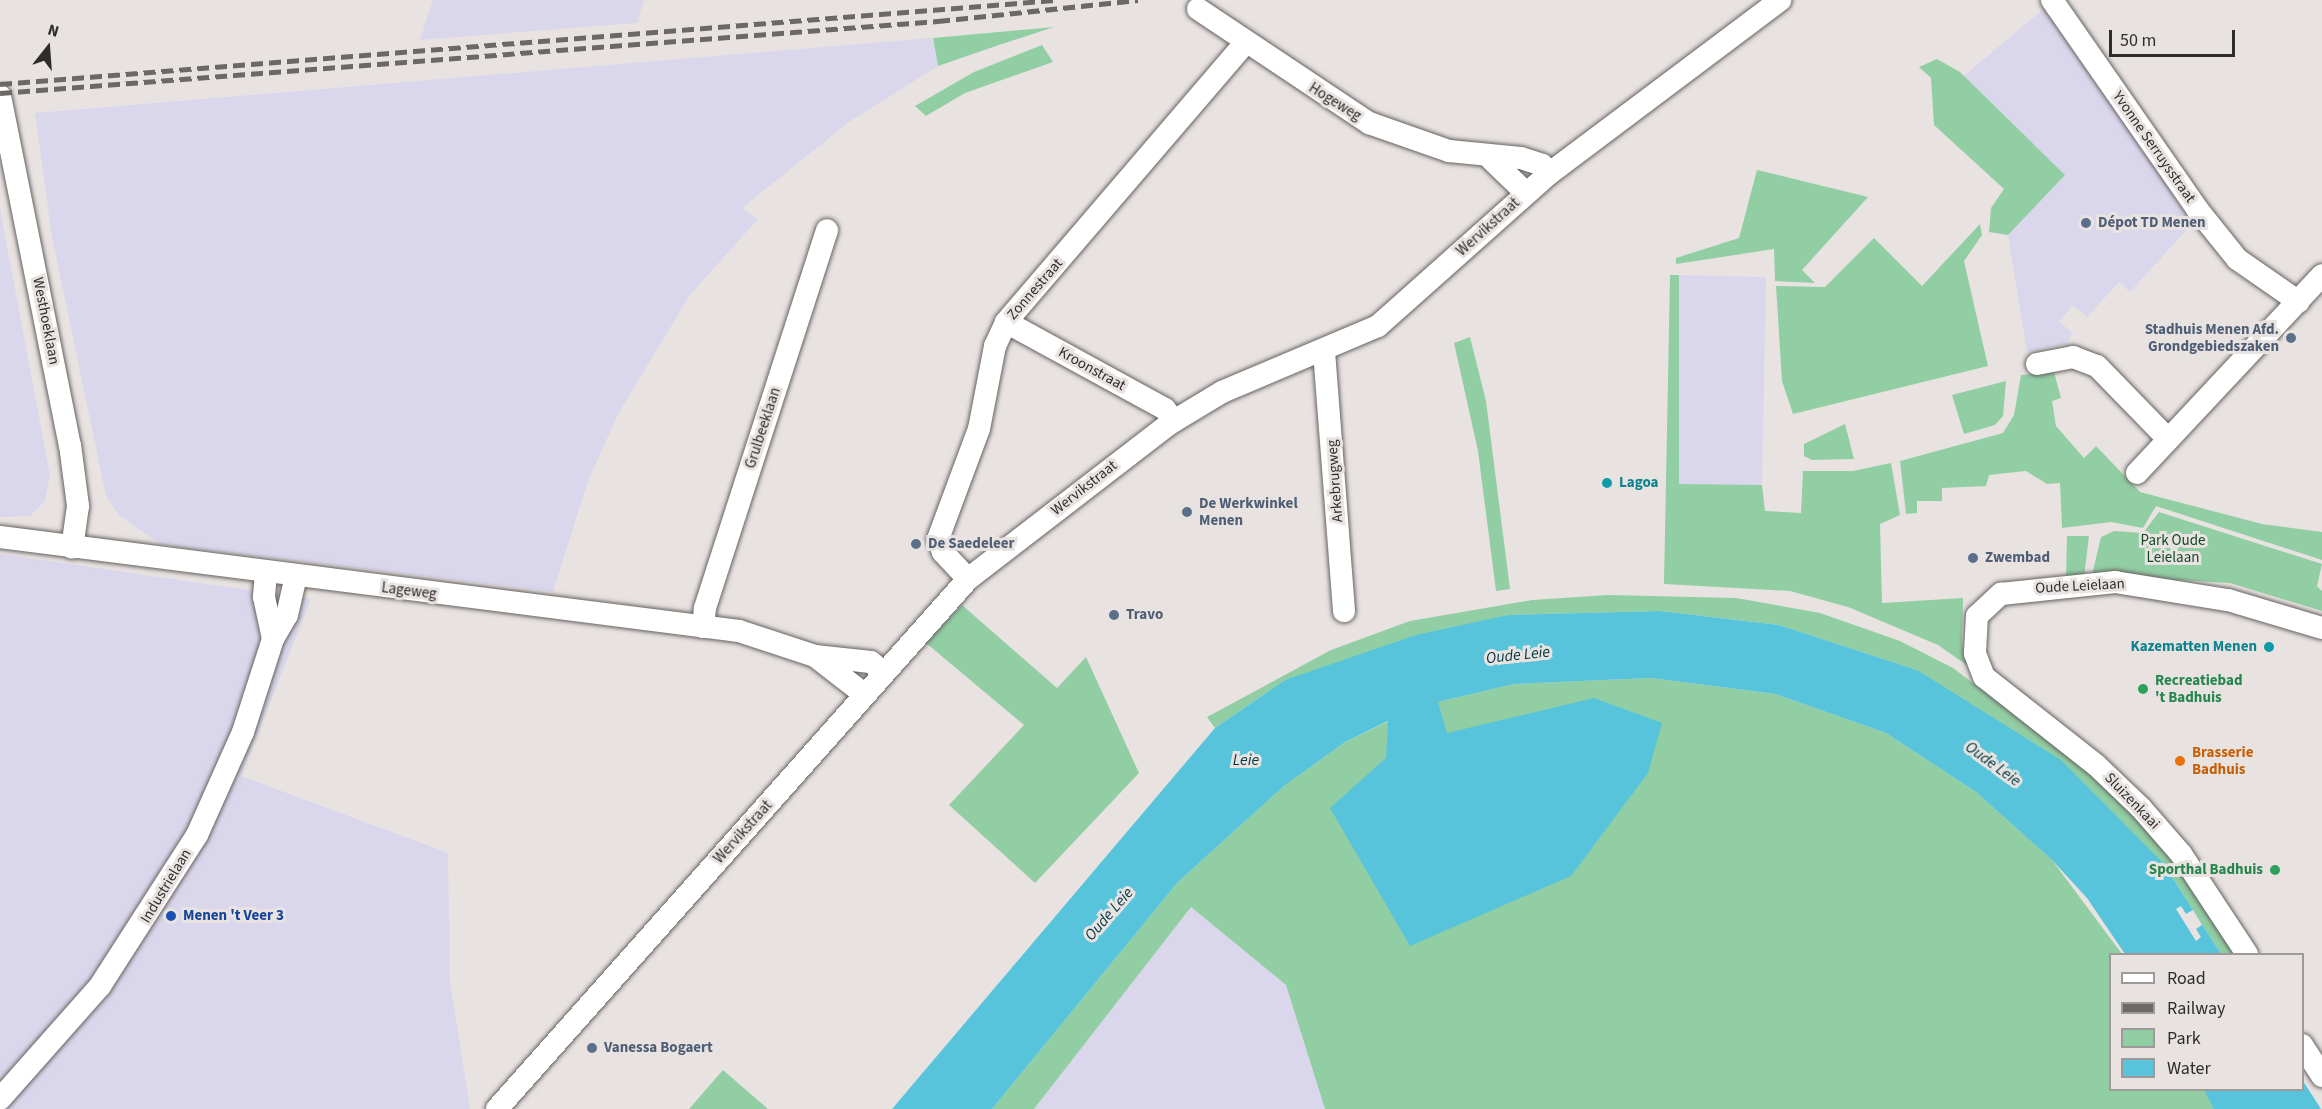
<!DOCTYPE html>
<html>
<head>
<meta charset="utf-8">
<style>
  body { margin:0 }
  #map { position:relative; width:2322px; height:1109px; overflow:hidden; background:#e8e3e1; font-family:"Source Sans 3",sans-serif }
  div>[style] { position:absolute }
  .industrial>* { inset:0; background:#dad7ed }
  .green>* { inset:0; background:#92cea4 }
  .water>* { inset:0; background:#57c4db }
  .pier>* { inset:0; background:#e8e3e1 }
  .roads { filter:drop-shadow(0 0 2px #666260) drop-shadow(0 0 2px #666260) }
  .minor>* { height:22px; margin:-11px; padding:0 11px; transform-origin:11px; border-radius:11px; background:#fff }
  .rail>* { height:4.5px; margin-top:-2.25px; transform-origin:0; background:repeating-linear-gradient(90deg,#6b6867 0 12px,transparent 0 18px) }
  .dots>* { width:16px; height:16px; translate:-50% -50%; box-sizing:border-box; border:3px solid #e8e3e1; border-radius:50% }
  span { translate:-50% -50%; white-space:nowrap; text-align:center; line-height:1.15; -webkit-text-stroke:6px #e8e3e1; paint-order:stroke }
  .street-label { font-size:15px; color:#2f2d2c }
  .service-label { font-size:15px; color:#4e5e75; font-weight:700 }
  .left { translate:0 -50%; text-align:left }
  .right { translate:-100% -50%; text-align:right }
  .culture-label { font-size:15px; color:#0d838f; font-weight:700 }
  .park-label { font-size:15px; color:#104828 }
  .leisure-label { font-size:15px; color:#27864d; font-weight:700 }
  .food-label { font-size:15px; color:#c56008; font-weight:700 }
  .transit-label { font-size:15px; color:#164399; font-weight:700 }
  .water-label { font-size:16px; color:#033842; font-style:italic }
  .legend { position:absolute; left:2109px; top:953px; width:195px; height:138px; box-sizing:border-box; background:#e8e3e1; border:2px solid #9e9a99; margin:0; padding:8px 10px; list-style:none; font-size:18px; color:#2f2d2c }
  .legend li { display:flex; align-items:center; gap:12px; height:30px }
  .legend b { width:30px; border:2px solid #9e9a99 }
  .north { position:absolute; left:18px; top:18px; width:60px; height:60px; -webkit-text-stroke:4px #e8e3e1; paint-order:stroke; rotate:17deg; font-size:16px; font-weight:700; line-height:24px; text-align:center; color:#2f2d2c }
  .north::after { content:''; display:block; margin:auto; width:21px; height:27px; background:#2f2d2c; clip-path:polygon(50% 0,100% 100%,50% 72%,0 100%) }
  .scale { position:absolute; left:2109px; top:30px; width:126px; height:27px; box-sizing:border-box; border:3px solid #2f2d2c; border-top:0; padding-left:8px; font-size:18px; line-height:21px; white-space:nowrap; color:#2f2d2c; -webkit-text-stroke:4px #e8e3e1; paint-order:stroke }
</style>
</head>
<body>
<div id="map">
  <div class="industrial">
    <i style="clip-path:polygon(433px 0,644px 0,637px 23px,420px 40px)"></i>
    <i style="clip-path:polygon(2049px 4px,2192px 224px,2130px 292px,2119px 282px,2087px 317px,2073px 306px,2059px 321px,2072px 333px,2067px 344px,2027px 352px,2008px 235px,2065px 175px,1964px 76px)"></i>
    <i style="clip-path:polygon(932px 38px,938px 66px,849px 122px,742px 208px,758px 219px,690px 295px,617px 416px,587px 484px,553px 592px,160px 544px,119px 515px,106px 496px,52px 237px,35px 113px)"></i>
    <i style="clip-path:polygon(0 209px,50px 475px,45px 501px,30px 516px,9px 517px,0 517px)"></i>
    <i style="clip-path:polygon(1679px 275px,1766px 277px,1762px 485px,1679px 485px)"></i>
    <i style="clip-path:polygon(0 554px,311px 599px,241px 776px,448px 853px,450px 981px,470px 1109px,0 1109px)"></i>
    <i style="clip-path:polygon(1191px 907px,1286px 985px,1325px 1109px,1034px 1109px)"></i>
  </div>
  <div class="green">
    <i style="clip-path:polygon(1054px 27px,999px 45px,938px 66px,933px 38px)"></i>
    <i style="clip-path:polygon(1042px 45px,1053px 62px,965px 93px,926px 116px,915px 106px,974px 72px)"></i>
    <i style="clip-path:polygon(1937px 59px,1960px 72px,2065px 175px,2008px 235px,1989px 232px,1991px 208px,2004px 189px,1934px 125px,1931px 78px,1919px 67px)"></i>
    <i style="clip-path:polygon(1757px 170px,1868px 197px,1802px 270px,1815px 283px,1775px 281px,1774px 249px,1676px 264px,1676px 258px,1739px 238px)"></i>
    <i style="clip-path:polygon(1980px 224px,1982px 235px,1964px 261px,1988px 366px,1793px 414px,1782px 381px,1776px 286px,1825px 287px,1874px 238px,1922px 286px)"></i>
    <i style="clip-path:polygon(1670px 275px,1679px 275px,1679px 484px,1762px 485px,1765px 511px,1801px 513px,1803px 471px,1853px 471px,1891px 463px,1900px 515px,1880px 524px,1882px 603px,1963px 598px,1962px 645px,1971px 668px,1938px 645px,1848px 607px,1790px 591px,1664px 584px)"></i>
    <i style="clip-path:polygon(1470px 337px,1486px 401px,1510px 589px,1496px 591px,1478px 451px,1454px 343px)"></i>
    <i style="clip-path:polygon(2054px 372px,2061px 398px,2052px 401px,2056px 426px,2084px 458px,2096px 446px,2140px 492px,2262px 524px,2322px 532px,2322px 560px,2156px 506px,2143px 528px,2111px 522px,2062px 528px,2060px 483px,2047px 484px,2026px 471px,1989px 475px,1986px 486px,1942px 488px,1942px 501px,1917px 501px,1917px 513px,1906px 514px,1900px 461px,2003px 433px,2014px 415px,2021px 375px)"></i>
    <i style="clip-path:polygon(2006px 381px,2003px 416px,1995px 425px,1964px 434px,1952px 395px)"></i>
    <i style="clip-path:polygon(1845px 424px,1854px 459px,1812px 460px,1804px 456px,1804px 444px)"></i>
    <i style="clip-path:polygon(2159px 512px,2322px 564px,2317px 586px,2322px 591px,2322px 611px,2230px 583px,2092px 575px,2101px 537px,2114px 531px,2143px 533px)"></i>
    <i style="clip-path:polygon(2067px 536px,2089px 536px,2084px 578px,2066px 580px)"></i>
    <i style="clip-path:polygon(1608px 595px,1736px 598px,1820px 613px,1900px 641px,1953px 668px,2094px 774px,2172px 858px,2238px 954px,2221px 954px,2163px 863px,1917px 670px,1779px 625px,1660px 611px,1508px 615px,1285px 680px,1215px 728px,1207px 717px,1331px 650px,1410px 621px,1532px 600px)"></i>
    <i style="clip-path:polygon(962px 605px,1057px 688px,1086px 657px,1139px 773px,1035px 883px,949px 805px,1024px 725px,926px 643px)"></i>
    <i style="clip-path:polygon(1651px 678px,1775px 694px,1886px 733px,1976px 792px,2052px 860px,2122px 954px,2110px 954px,2110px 1090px,2204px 1090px,2215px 1109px,1325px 1109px,1286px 985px,1191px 907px,1034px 1109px,992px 1109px,1178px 882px,1284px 786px,1345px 742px,1421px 706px,1514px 684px)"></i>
    <i style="clip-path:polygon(723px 1070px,768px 1109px,689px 1109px)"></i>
  </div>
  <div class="water">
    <i style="clip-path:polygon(1660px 611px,1779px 625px,1917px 670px,2061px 760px,2163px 863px,2221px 954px,2125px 954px,2087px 898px,2052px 860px,1976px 792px,1886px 733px,1775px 694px,1651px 678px,1514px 684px,1438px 702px,1447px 733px,1594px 698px,1662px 723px,1648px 773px,1571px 876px,1410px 946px,1330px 808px,1386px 758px,1388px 721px,1345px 742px,1284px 786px,1178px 882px,992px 1109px,892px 1109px,1215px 728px,1285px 680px,1416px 635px,1508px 615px)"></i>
    <i style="clip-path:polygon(2303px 1081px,2321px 1109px,2214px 1109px,2204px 1090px,2302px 1090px)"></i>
  </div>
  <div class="pier">
    <i style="clip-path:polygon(2181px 906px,2186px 914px,2193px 910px,2202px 925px,2196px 929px,2201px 937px,2196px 941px,2176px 909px)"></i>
  </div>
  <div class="roads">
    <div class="minor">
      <i style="left:2052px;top:0;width:254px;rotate:55.2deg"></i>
      <i style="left:2197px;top:209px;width:64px;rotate:51.3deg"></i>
      <i style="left:2237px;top:259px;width:75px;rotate:34.7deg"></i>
      <i style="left:1198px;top:9px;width:206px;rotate:33.7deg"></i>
      <i style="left:1369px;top:123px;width:85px;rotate:19.3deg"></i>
      <i style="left:1449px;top:151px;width:72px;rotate:5.6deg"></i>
      <i style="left:1521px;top:158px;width:22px;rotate:18deg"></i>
      <i style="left:1542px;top:165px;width:11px;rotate:45deg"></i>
      <i style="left:0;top:96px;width:356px;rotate:78.7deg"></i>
      <i style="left:70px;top:445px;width:62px;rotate:82.5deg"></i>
      <i style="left:78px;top:506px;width:42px;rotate:98.1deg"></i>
      <i style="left:1490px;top:158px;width:50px;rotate:44.2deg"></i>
      <i style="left:1006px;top:322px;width:181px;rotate:28.7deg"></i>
      <i style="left:1165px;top:409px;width:15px;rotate:53deg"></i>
      <i style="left:1324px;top:351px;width:261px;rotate:85.6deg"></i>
      <i style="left:2037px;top:364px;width:37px;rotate:-11deg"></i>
      <i style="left:2073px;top:357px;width:26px;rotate:21deg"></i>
      <i style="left:2097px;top:366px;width:102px;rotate:45.8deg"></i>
      <i style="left:2137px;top:473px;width:271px;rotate:-46.9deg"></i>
      <i style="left:0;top:537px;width:745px;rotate:7.25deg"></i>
      <i style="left:739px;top:631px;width:80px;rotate:18.2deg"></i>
      <i style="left:815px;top:656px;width:56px;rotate:6.1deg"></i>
      <i style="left:871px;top:662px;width:14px;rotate:39deg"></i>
      <i style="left:266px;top:573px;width:24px;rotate:95deg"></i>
      <i style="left:264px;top:597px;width:43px;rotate:77.9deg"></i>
      <i style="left:968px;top:579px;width:37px;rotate:-133deg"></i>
      <i style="left:943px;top:552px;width:14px;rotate:-111deg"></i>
      <i style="left:938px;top:539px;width:117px;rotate:-69.6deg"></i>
      <i style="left:979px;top:429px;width:85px;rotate:-79.1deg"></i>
      <i style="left:995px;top:346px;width:26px;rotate:-65deg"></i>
      <i style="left:1006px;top:322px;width:367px;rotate:-49.4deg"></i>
      <i style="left:703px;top:627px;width:19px;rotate:-84deg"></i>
      <i style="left:705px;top:608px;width:397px;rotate:-72.1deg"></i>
      <i style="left:815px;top:656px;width:62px;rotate:37.8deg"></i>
      <i style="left:2247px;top:954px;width:120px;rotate:-123.4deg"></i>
      <i style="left:2181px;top:854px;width:61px;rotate:-131deg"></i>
      <i style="left:2141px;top:808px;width:62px;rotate:-136.3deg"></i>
      <i style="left:2096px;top:765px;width:142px;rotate:-141.8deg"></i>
      <i style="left:1984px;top:677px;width:26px;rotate:-111deg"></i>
      <i style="left:1975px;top:653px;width:37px;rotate:-87deg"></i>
      <i style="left:1977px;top:616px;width:33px;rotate:-43deg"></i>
      <i style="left:2001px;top:594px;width:115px;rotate:-6deg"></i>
      <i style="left:2115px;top:582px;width:114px;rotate:9.1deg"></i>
      <i style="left:2228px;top:600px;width:98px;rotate:16.6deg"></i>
      <i style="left:2302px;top:1045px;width:37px;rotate:57deg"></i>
      <i style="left:0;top:1099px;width:151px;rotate:-48.5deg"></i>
      <i style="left:100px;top:986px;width:179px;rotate:-57.3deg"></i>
      <i style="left:197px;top:835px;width:113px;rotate:-65.9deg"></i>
      <i style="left:243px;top:732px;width:98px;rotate:-72.1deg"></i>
      <i style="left:273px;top:639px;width:28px;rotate:-60deg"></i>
      <i style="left:287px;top:615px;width:39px;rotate:-77deg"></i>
      <i style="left:497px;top:1109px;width:709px;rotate:-48.37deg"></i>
      <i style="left:968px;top:579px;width:254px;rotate:-37.6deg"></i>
      <i style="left:1169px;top:424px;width:62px;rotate:-31.1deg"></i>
      <i style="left:1222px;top:392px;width:169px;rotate:-22.9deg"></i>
      <i style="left:1378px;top:326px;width:230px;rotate:-41.7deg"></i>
      <i style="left:1550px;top:173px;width:288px;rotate:-36.9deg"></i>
    </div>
  </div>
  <div class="rail">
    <i style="left:0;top:84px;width:1058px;rotate:-4.55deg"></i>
    <i style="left:0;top:93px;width:941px;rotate:-4.39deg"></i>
    <i style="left:938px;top:21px;width:201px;rotate:-6deg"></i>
  </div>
  <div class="dots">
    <i style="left:2086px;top:223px;background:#5c6f8a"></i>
    <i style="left:2291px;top:338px;background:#5c6f8a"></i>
    <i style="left:1607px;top:483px;background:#0f9aa8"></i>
    <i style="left:1187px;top:512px;background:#5c6f8a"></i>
    <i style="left:916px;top:544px;background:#5c6f8a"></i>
    <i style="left:1973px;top:558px;background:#5c6f8a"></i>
    <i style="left:1114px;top:615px;background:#5c6f8a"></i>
    <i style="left:2269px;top:647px;background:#0f9aa8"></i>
    <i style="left:2143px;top:689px;background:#2e9e5b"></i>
    <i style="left:2180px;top:761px;background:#e8710a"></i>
    <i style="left:2275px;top:870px;background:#2e9e5b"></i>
    <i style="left:171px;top:916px;background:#1a4fb4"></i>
    <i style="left:592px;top:1048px;background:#5c6f8a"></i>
  </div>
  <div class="street-label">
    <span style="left:1335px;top:102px;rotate:32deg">Hogeweg</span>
    <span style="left:2154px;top:147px;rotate:55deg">Yvonne Serruysstraat</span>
    <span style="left:1488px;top:227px;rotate:-42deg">Wervikstraat</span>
    <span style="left:1035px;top:289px;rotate:-49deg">Zonnestraat</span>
    <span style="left:46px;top:321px;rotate:79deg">Westhoeklaan</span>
    <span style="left:1092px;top:369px;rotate:29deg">Kroonstraat</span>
    <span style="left:763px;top:428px;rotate:-72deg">Grulbeeklaan</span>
    <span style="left:1335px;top:481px;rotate:-94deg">Arkebrugweg</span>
    <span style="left:1084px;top:488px;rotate:-38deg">Wervikstraat</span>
    <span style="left:2080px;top:586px;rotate:-3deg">Oude Leielaan</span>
    <span style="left:409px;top:591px;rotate:7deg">Lageweg</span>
    <span style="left:2132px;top:801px;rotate:46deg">Sluizenkaai</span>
    <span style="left:743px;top:832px;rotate:-48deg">Wervikstraat</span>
    <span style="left:166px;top:886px;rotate:-59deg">Industrielaan</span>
  </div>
  <div class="service-label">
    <span class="left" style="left:2098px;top:223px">Dépot TD Menen</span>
    <span class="right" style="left:2279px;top:338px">Stadhuis Menen Afd.<br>Grondgebiedszaken</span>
    <span class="left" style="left:1199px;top:512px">De Werkwinkel<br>Menen</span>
    <span class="left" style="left:928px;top:544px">De Saedeleer</span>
    <span class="left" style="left:1985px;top:558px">Zwembad</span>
    <span class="left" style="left:1126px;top:615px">Travo</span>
    <span class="left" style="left:604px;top:1048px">Vanessa Bogaert</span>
  </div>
  <div class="culture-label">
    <span class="left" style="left:1619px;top:483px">Lagoa</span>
    <span class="right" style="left:2257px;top:647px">Kazematten Menen</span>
  </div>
  <div class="park-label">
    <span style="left:2173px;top:549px">Park Oude<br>Leielaan</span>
  </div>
  <div class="leisure-label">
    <span class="left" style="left:2155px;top:689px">Recreatiebad<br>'t Badhuis</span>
    <span class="right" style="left:2263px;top:870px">Sporthal Badhuis</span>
  </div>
  <div class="food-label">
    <span class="left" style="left:2192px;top:761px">Brasserie<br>Badhuis</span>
  </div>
  <div class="transit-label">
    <span class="left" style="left:183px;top:916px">Menen 't Veer 3</span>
  </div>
  <div class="water-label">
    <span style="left:1518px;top:655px;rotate:-6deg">Oude Leie</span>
    <span style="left:1246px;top:760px">Leie</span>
    <span style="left:1993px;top:764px;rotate:36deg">Oude Leie</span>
    <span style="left:1109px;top:914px;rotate:-49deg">Oude Leie</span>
  </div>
  <ul class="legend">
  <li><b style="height:8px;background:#fff"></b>Road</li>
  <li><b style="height:8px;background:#6b6867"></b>Railway</li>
  <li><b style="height:16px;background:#92cea4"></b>Park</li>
  <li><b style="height:16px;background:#57c4db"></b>Water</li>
  </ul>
  <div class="north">N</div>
  <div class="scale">50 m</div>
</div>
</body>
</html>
